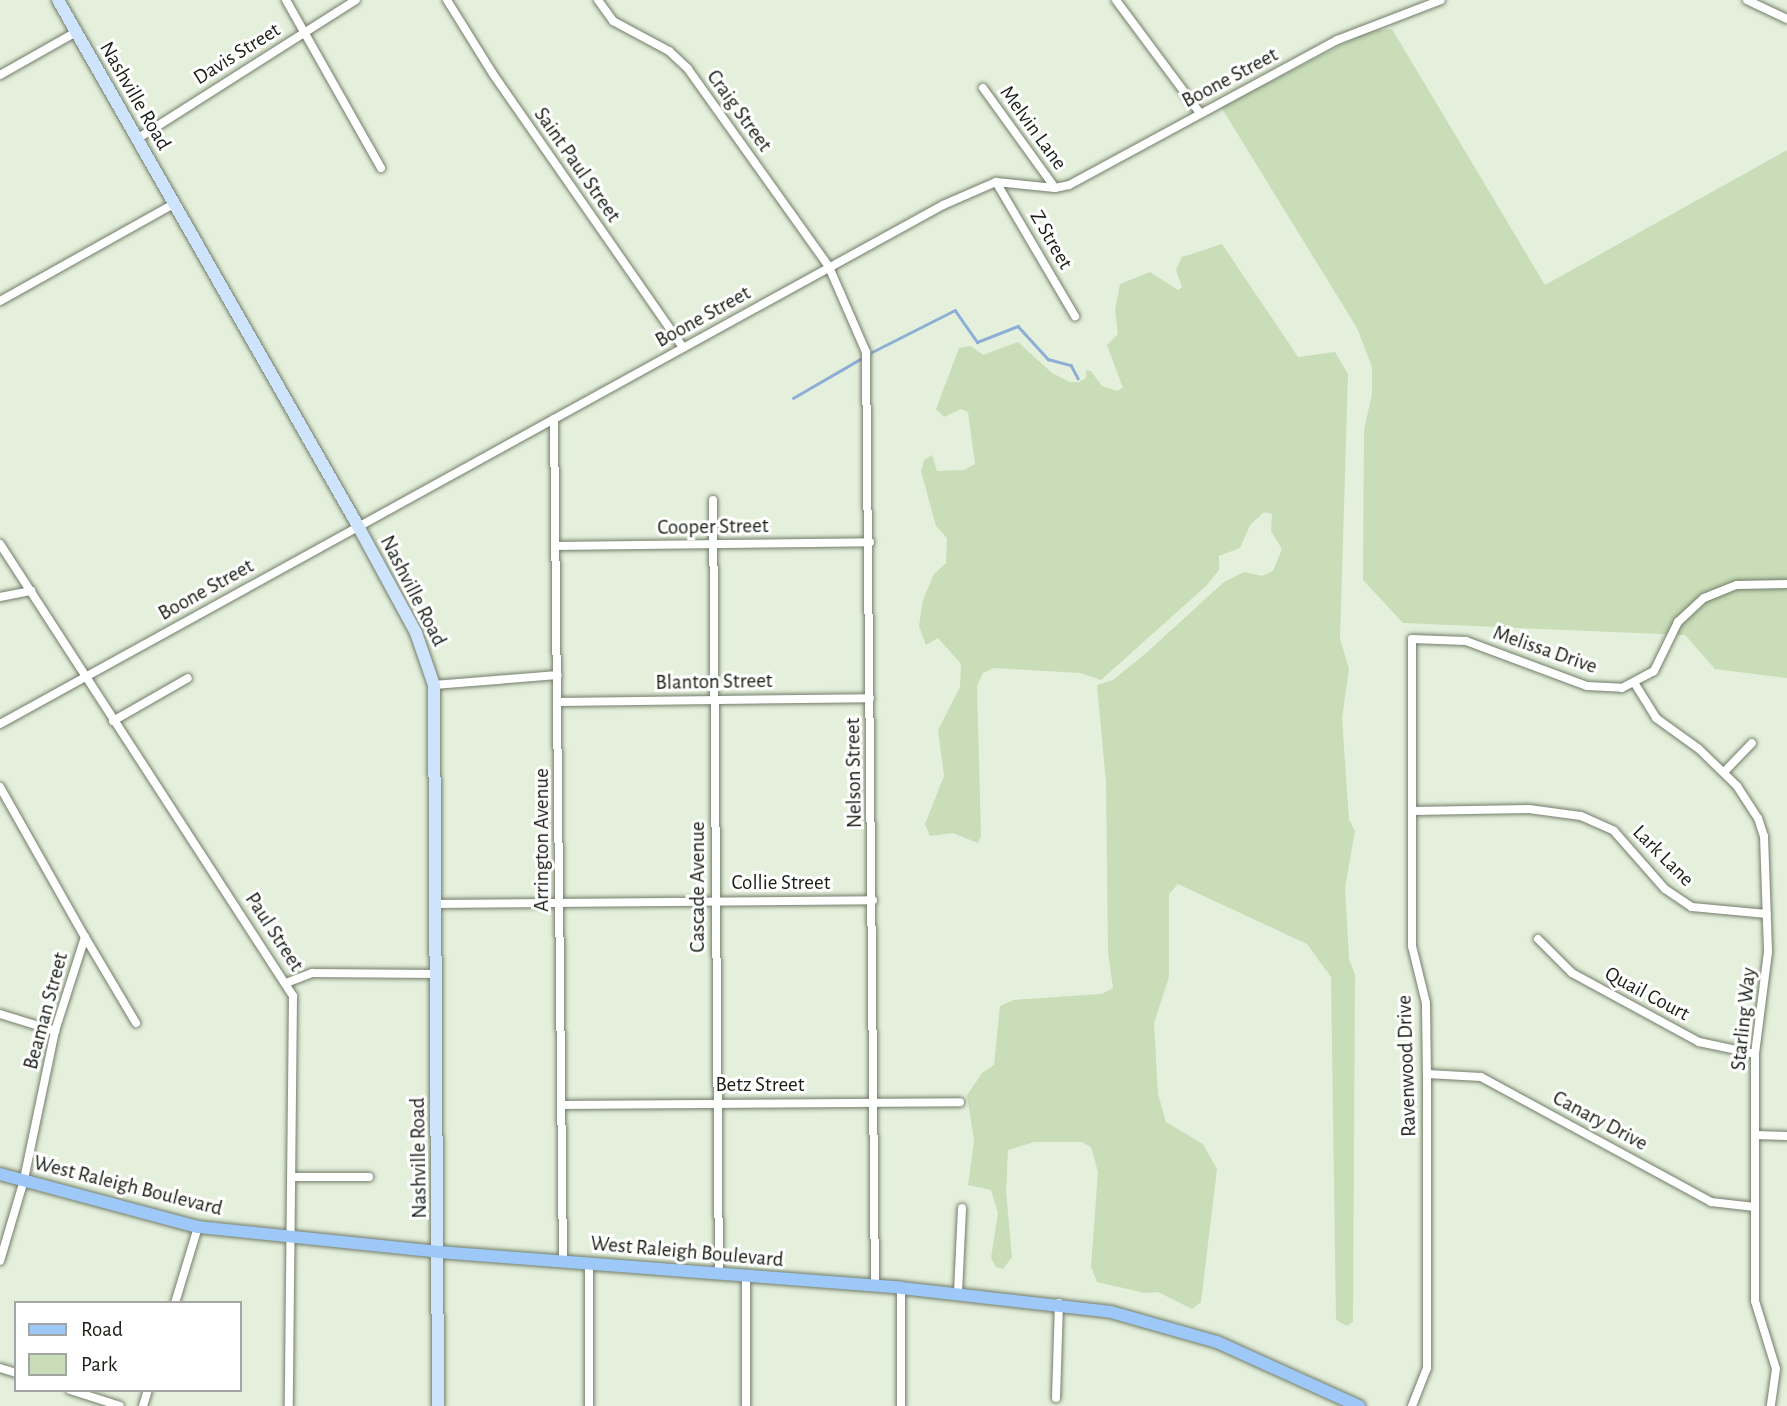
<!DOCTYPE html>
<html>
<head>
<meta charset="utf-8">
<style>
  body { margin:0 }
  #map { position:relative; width:1787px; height:1406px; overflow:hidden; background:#e4f0db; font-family:"Alegreya Sans",sans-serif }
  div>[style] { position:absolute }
  .green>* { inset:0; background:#c8ddb8 }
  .stream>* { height:2.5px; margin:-1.25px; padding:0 1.25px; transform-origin:1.25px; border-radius:1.25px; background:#8daed6 }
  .roads { filter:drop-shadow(0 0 2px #737d6a) drop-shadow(0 0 2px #737d6a) }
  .minor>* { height:8px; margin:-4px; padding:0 4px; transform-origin:4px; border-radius:4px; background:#fff }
  .secondary>* { height:12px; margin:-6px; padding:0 6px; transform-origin:6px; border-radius:6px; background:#cee3fc }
  .primary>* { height:12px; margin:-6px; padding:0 6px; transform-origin:6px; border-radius:6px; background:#9ec8f8 }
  span { translate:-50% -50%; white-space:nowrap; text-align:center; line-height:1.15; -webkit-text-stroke:6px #fff; paint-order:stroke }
  .street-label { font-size:21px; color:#1a1e17 }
  .legend { position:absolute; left:14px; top:1301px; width:228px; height:91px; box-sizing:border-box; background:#fff; border:2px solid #a3a5a2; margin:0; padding:9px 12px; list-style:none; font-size:21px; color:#1a1e17 }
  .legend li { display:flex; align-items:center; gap:14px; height:35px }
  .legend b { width:35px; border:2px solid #a3a5a2 }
</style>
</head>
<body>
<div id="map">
  <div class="green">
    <i style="clip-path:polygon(1392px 29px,1545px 285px,1787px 150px,1787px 678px,1715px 669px,1685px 635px,1403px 623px,1363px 580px,1364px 430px,1372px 394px,1372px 367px,1357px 328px,1221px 107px,1369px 31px)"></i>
    <i style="clip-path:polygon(1222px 244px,1298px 357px,1335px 352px,1348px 374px,1340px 639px,1349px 669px,1342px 718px,1349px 820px,1355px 831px,1345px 888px,1349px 959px,1355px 975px,1353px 1322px,1347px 1326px,1336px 1320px,1331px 977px,1307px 944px,1178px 884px,1169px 894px,1169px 977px,1154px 1023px,1158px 1094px,1166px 1122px,1203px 1144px,1217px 1169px,1201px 1302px,1192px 1309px,1158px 1292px,1145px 1293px,1097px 1282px,1091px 1267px,1098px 1172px,1091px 1147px,1082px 1142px,1034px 1142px,1008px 1150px,1006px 1191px,1012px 1257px,1003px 1269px,996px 1267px,991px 1258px,998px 1213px,991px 1190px,968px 1185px,974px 1141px,967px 1095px,982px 1073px,994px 1065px,1000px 1006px,1014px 1000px,1102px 994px,1113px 988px,1108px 952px,1106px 782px,1097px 685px,1113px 680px,1145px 654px,1224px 582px,1244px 572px,1262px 576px,1273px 571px,1282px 549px,1271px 531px,1272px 514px,1264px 512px,1250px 525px,1240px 548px,1219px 556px,1219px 570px,1206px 586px,1101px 680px,1080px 673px,994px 668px,983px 673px,977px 686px,981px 836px,978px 843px,953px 833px,930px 836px,925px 824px,944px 776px,938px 730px,960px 687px,961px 664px,938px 638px,926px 645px,919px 626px,923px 600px,934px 574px,946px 563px,947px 538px,936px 526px,921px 471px,924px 460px,932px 455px,937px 471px,964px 470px,975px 464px,968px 412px,961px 409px,944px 417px,936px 409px,959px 348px,971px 346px,983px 355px,1018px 342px,1052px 373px,1070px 382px,1079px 382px,1086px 378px,1086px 370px,1091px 371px,1102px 386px,1117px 391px,1123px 388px,1107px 345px,1118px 334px,1115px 310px,1120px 284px,1150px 272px,1178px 290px,1182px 287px,1176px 270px,1182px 257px)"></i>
  </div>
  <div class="stream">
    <i style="left:868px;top:354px;width:97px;rotate:-26.8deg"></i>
    <i style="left:955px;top:310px;width:39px;rotate:55deg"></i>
    <i style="left:977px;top:342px;width:44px;rotate:-21.3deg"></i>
    <i style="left:1018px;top:326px;width:45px;rotate:47.7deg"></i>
    <i style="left:1048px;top:359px;width:24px;rotate:15deg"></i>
    <i style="left:1071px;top:365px;width:15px;rotate:62deg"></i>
    <i style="left:793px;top:398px;width:80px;rotate:-30.1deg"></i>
  </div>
  <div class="roads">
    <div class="minor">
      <i style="left:286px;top:0;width:193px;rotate:60.5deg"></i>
      <i style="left:447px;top:0;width:87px;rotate:58.1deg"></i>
      <i style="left:493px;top:74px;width:333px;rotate:55.2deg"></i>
      <i style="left:598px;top:0;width:26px;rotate:54deg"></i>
      <i style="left:613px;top:21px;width:64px;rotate:28.2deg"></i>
      <i style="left:669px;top:51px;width:26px;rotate:43deg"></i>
      <i style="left:688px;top:69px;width:243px;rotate:54.5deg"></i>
      <i style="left:829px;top:267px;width:93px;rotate:66.5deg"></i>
      <i style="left:866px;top:352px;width:934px;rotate:89.45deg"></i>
      <i style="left:1116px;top:0;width:141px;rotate:53.4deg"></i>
      <i style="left:1747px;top:0;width:44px;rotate:25.4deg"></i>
      <i style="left:0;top:75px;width:87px;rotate:-29.5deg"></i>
      <i style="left:983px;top:88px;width:123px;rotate:54.2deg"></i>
      <i style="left:137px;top:139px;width:259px;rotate:-32.4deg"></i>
      <i style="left:996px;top:182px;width:156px;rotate:59.5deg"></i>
      <i style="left:0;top:301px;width:201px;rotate:-29.2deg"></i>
      <i style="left:554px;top:419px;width:842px;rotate:89.39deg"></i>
      <i style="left:713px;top:500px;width:774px;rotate:89.56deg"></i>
      <i style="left:0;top:544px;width:539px;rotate:57.05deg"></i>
      <i style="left:293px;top:996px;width:410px;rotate:90.6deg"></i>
      <i style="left:557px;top:546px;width:313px;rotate:-0.7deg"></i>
      <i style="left:0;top:597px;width:32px;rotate:-11deg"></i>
      <i style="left:1635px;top:684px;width:40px;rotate:58deg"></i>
      <i style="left:1656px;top:718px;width:53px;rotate:35.8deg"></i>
      <i style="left:1699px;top:749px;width:53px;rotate:44.2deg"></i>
      <i style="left:1737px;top:786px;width:38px;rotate:57deg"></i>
      <i style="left:1758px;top:818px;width:19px;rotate:72deg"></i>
      <i style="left:1764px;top:836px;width:116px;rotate:88deg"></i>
      <i style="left:1768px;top:952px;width:103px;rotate:97.3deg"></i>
      <i style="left:1755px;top:1054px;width:247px;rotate:90deg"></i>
      <i style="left:1755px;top:1301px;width:71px;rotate:72.8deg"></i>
      <i style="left:1776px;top:1369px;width:37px;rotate:98deg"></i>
      <i style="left:434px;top:685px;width:124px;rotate:-4.6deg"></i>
      <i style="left:558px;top:702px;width:312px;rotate:-0.7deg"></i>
      <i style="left:113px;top:721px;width:86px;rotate:-29.8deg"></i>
      <i style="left:0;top:724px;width:1076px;rotate:-28.83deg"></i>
      <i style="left:943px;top:205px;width:58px;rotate:-23.5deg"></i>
      <i style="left:996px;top:182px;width:59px;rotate:5.8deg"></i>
      <i style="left:1055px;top:188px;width:14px;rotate:-12deg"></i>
      <i style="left:1069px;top:185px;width:305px;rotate:-28.4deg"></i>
      <i style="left:1337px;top:40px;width:111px;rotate:-21deg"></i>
      <i style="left:1724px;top:772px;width:40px;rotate:-46deg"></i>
      <i style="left:0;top:787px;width:172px;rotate:60.5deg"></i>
      <i style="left:85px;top:937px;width:99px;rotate:107.7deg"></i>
      <i style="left:55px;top:1031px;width:152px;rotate:101.8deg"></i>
      <i style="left:24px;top:1180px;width:84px;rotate:106.5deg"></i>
      <i style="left:1412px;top:811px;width:117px;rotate:-1deg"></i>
      <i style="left:1529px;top:809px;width:52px;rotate:7.7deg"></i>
      <i style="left:1581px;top:816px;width:36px;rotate:24deg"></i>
      <i style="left:1614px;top:831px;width:77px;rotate:48.7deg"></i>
      <i style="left:1665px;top:889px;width:32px;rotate:34deg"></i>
      <i style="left:1692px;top:907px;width:75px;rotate:5.3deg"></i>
      <i style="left:437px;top:904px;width:436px;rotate:-0.5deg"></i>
      <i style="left:85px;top:937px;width:100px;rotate:59.3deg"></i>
      <i style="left:1538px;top:939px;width:48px;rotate:45deg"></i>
      <i style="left:1572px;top:973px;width:145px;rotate:28.5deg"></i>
      <i style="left:1699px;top:1042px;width:57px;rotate:12.1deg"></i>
      <i style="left:286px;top:983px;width:28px;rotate:-21deg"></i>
      <i style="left:312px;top:973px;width:124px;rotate:0.5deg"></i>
      <i style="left:0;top:1014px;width:58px;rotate:17.2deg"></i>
      <i style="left:1427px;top:1074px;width:54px;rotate:3.2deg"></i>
      <i style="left:1481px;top:1077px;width:262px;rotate:28.5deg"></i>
      <i style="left:1711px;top:1202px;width:44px;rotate:6.5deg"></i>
      <i style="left:561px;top:1105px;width:399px;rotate:-0.4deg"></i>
      <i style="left:1755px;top:1135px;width:32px;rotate:2deg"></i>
      <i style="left:293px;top:1177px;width:76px"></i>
      <i style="left:589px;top:1264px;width:142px;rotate:90deg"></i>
      <i style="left:958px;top:1293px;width:85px;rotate:-87.3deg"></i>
      <i style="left:175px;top:1303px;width:79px;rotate:-73.2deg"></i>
      <i style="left:0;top:1368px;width:17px;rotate:17deg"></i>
      <i style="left:70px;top:1390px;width:52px;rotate:17.7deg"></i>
      <i style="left:1056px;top:1398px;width:95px;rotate:-88.2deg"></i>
      <i style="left:143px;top:1406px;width:17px;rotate:-73deg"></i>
      <i style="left:746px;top:1406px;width:130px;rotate:-90deg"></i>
      <i style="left:901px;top:1406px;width:118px;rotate:-90deg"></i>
      <i style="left:1412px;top:1406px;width:41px;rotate:-68.5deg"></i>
      <i style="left:1427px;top:1368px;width:290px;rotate:-90deg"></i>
      <i style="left:1427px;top:1078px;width:75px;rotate:-90.8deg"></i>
      <i style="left:1426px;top:1003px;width:59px;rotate:-103.8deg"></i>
      <i style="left:1412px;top:946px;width:307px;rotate:-90deg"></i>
      <i style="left:1412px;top:639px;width:54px;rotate:2.1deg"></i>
      <i style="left:1466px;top:641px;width:129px;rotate:20.4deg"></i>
      <i style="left:1587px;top:686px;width:35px;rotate:3deg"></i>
      <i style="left:1622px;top:688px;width:36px;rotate:-28deg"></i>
      <i style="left:1654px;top:671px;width:55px;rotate:-63.9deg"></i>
      <i style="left:1678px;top:622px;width:35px;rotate:-43deg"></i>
      <i style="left:1704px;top:598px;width:35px;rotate:-22deg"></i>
      <i style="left:1737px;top:585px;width:50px;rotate:-1.1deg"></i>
    </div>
    <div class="secondary">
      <i style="left:58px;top:0;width:606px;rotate:60.3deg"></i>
      <i style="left:358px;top:526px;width:122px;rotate:61.5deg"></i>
      <i style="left:416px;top:633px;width:55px;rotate:70.9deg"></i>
      <i style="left:434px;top:685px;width:721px;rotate:89.68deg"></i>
    </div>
    <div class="primary">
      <i style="left:0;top:1174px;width:205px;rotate:15deg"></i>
      <i style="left:198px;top:1227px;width:241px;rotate:5.9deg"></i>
      <i style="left:438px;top:1252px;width:464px;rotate:4.4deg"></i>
      <i style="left:901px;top:1288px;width:211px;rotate:6.5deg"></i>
      <i style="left:1111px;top:1312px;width:110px;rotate:15.8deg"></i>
      <i style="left:1217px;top:1342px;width:156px;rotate:24.3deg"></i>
    </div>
  </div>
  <div class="street-label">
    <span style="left:237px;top:54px;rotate:-32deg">Davis Street</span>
    <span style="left:1230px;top:78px;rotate:-28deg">Boone Street</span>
    <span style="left:135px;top:96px;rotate:60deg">Nashville Road</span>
    <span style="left:739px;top:111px;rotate:54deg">Craig Street</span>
    <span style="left:1033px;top:128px;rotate:54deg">Melvin Lane</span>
    <span style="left:577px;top:165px;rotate:55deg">Saint Paul Street</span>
    <span style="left:1051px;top:240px;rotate:60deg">Z Street</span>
    <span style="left:703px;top:317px;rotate:-29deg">Boone Street</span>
    <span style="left:713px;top:527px;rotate:-1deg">Cooper Street</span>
    <span style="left:206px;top:590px;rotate:-29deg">Boone Street</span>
    <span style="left:413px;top:591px;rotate:63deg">Nashville Road</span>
    <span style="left:1545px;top:650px;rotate:19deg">Melissa Drive</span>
    <span style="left:714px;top:682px;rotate:-1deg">Blanton Street</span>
    <span style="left:854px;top:773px;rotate:-91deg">Nelson Street</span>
    <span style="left:542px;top:840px;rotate:-90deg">Arrington Avenue</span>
    <span style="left:1663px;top:856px;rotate:45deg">Lark Lane</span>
    <span style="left:781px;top:883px">Collie Street</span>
    <span style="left:698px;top:887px;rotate:-90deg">Cascade Avenue</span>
    <span style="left:274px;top:932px;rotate:57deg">Paul Street</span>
    <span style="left:1647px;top:994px;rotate:28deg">Quail Court</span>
    <span style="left:46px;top:1011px;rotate:-75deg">Beaman Street</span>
    <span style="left:1744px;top:1019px;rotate:-84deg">Starling Way</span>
    <span style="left:1407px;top:1066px;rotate:-92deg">Ravenwood Drive</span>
    <span style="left:760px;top:1085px">Betz Street</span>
    <span style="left:1600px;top:1121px;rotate:28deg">Canary Drive</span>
    <span style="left:419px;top:1158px;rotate:-91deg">Nashville Road</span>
    <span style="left:128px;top:1186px;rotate:14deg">West Raleigh Boulevard</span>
    <span style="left:687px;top:1252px;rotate:5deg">West Raleigh Boulevard</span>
  </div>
  <ul class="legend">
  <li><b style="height:9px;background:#9ec8f8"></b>Road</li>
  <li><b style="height:19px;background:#c8ddb8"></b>Park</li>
  </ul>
</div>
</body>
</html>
